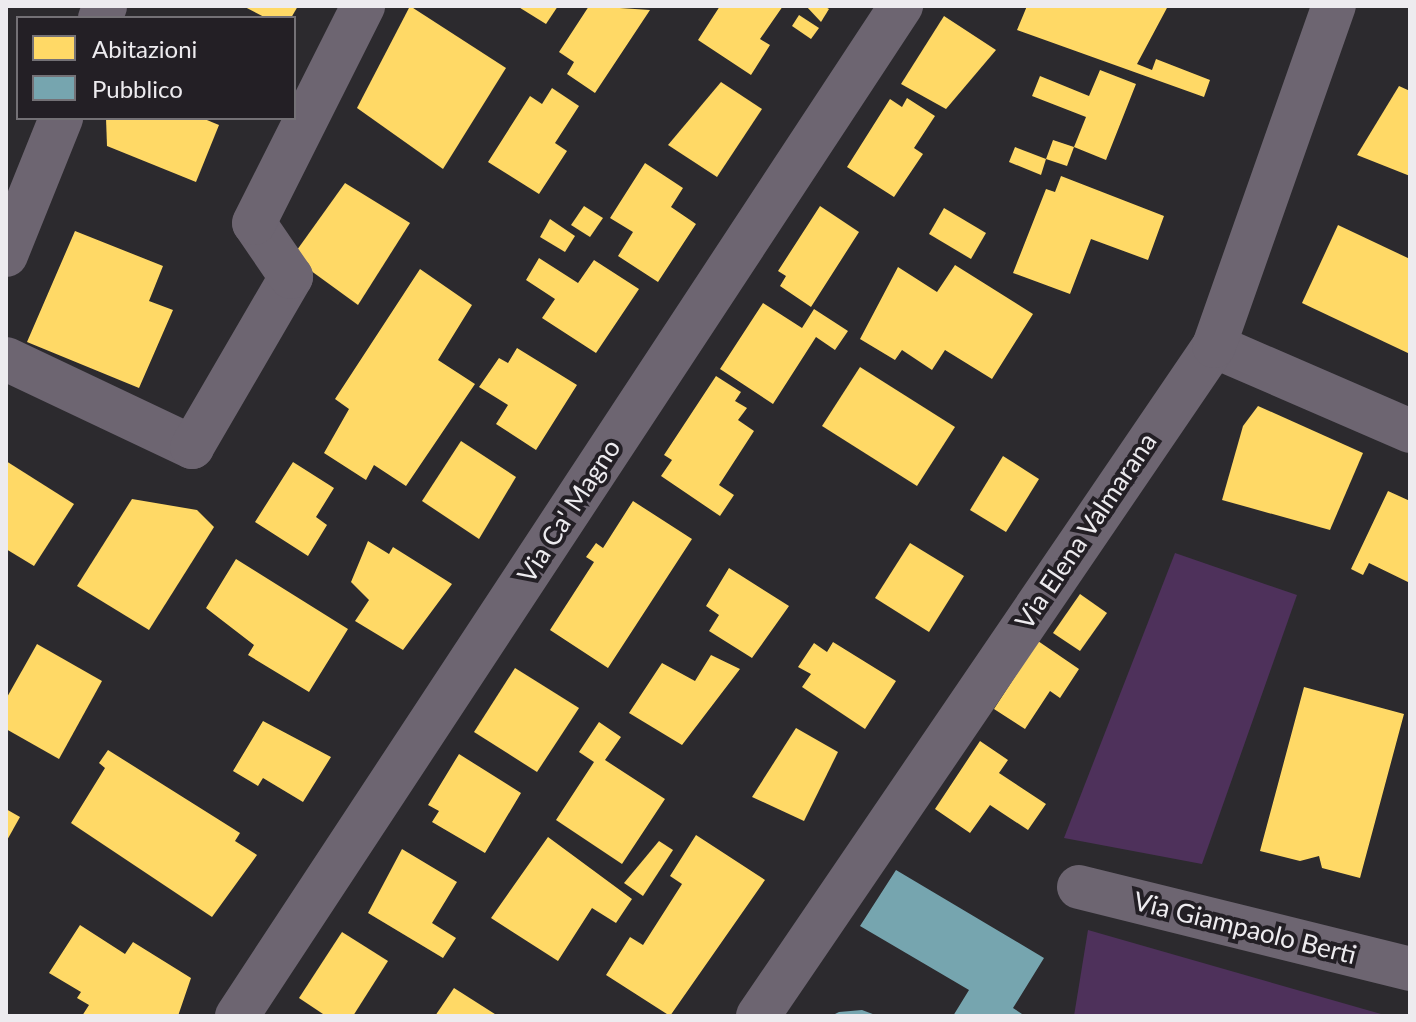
<!DOCTYPE html>
<html>
<head>
<meta charset="utf-8">
<style>
  body { margin:0 }
  #map { position:relative; width:1416px; height:1022px; overflow:hidden; background:#2c2a2e; font-family:Lato,sans-serif }
  div>[style] { position:absolute }
  .green>* { inset:0; background:#4e315b }
  .homes>* { inset:0; background:#ffd966 }
  .public>* { inset:0; background:#76a5af }
  .minor>* { height:44px; margin:-22px; padding:0 22px; transform-origin:22px; border-radius:22px; background:#6d6571 }
  span { translate:-50% -50%; white-space:nowrap; text-align:center; line-height:1.15; -webkit-text-stroke:8px #231f25; paint-order:stroke }
  .street-label { font-size:26px; color:#edebef }
  .frame { position:absolute; inset:0; border:8px solid #edebef; pointer-events:none }
  .legend { position:absolute; left:16px; top:16px; width:280px; height:104px; box-sizing:border-box; background:#231f25; border:2px solid #747176; margin:0; padding:10px 14px; list-style:none; font-size:24px; color:#edebef }
  .legend li { display:flex; align-items:center; gap:16px; height:40px }
  .legend b { width:40px; border:2px solid #747176 }
</style>
</head>
<body>
<div id="map">
  <div class="green">
    <i style="clip-path:polygon(1175px 553px,1297px 595px,1202px 864px,1064px 838px)"></i>
    <i style="clip-path:polygon(1088px 930px,1388px 1016px,1074px 1016px)"></i>
  </div>
  <div class="homes">
    <i style="clip-path:polygon(243px 6px,298px 6px,291px 18px,266px 18px)"></i>
    <i style="clip-path:polygon(410px 6px,506px 68px,443px 169px,357px 108px)"></i>
    <i style="clip-path:polygon(517px 6px,558px 6px,546px 24px)"></i>
    <i style="clip-path:polygon(589px 6px,650px 10px,595px 93px,567px 74px,574px 62px,559px 52px)"></i>
    <i style="clip-path:polygon(720px 6px,783px 6px,760px 39px,770px 45px,751px 75px,698px 40px)"></i>
    <i style="clip-path:polygon(806px 6px,824px 6px,829px 9px,821px 22px)"></i>
    <i style="clip-path:polygon(1027px 6px,1168px 6px,1137px 64px,1152px 70px,1156px 59px,1210px 80px,1204px 97px,1017px 30px)"></i>
    <i style="clip-path:polygon(799px 15px,819px 28px,811px 39px,792px 26px)"></i>
    <i style="clip-path:polygon(944px 16px,996px 50px,946px 109px,901px 84px)"></i>
    <i style="clip-path:polygon(1100px 70px,1136px 84px,1106px 160px,1074px 147px,1067px 166px,1046px 159px,1053px 140px,1074px 147px,1086px 117px,1032px 96px,1040px 76px,1089px 96px)"></i>
    <i style="clip-path:polygon(721px 82px,762px 109px,717px 177px,668px 145px)"></i>
    <i style="clip-path:polygon(1399px 86px,1410px 91px,1410px 176px,1357px 155px)"></i>
    <i style="clip-path:polygon(552px 88px,579px 106px,555px 143px,567px 151px,539px 194px,488px 162px,530px 96px,542px 104px)"></i>
    <i style="clip-path:polygon(907px 98px,935px 116px,914px 148px,923px 154px,894px 197px,847px 167px,890px 99px,902px 107px)"></i>
    <i style="clip-path:polygon(106px 118px,202px 118px,219px 125px,196px 182px,107px 146px)"></i>
    <i style="clip-path:polygon(1015px 147px,1046px 159px,1041px 175px,1009px 162px)"></i>
    <i style="clip-path:polygon(645px 163px,683px 188px,671px 207px,696px 224px,658px 282px,618px 256px,633px 232px,610px 218px)"></i>
    <i style="clip-path:polygon(1061px 176px,1164px 216px,1148px 260px,1091px 239px,1070px 294px,1013px 273px,1046px 189px,1055px 192px)"></i>
    <i style="clip-path:polygon(345px 183px,410px 223px,358px 305px,292px 257px)"></i>
    <i style="clip-path:polygon(584px 206px,603px 218px,590px 237px,571px 225px)"></i>
    <i style="clip-path:polygon(820px 206px,859px 232px,811px 307px,780px 286px,786px 276px,778px 271px)"></i>
    <i style="clip-path:polygon(944px 208px,986px 233px,971px 259px,929px 234px)"></i>
    <i style="clip-path:polygon(550px 219px,575px 236px,565px 252px,540px 237px)"></i>
    <i style="clip-path:polygon(1338px 225px,1410px 259px,1410px 354px,1302px 303px)"></i>
    <i style="clip-path:polygon(75px 231px,163px 266px,149px 301px,173px 310px,139px 388px,27px 342px)"></i>
    <i style="clip-path:polygon(539px 258px,578px 283px,594px 260px,639px 289px,596px 353px,542px 318px,555px 299px,526px 280px)"></i>
    <i style="clip-path:polygon(955px 265px,1033px 314px,992px 379px,945px 350px,932px 370px,902px 350px,895px 360px,860px 339px,898px 267px,937px 292px)"></i>
    <i style="clip-path:polygon(420px 269px,472px 305px,438px 360px,475px 384px,406px 486px,374px 465px,366px 480px,324px 453px,349px 409px,335px 399px)"></i>
    <i style="clip-path:polygon(763px 303px,802px 328px,814px 309px,848px 331px,835px 350px,816px 337px,773px 404px,720px 369px)"></i>
    <i style="clip-path:polygon(517px 348px,577px 385px,536px 450px,496px 424px,508px 405px,479px 387px,499px 358px,508px 363px)"></i>
    <i style="clip-path:polygon(860px 367px,955px 427px,917px 486px,822px 426px)"></i>
    <i style="clip-path:polygon(716px 376px,741px 392px,735px 401px,747px 408px,738px 420px,754px 431px,719px 485px,734px 495px,720px 516px,661px 476px,672px 460px,664px 455px)"></i>
    <i style="clip-path:polygon(1258px 406px,1363px 453px,1330px 530px,1222px 500px,1243px 426px)"></i>
    <i style="clip-path:polygon(461px 441px,516px 477px,479px 539px,422px 501px)"></i>
    <i style="clip-path:polygon(1003px 456px,1039px 479px,1006px 532px,970px 510px)"></i>
    <i style="clip-path:polygon(6px 461px,74px 504px,34px 566px,6px 549px)"></i>
    <i style="clip-path:polygon(293px 462px,334px 488px,316px 517px,327px 525px,308px 556px,255px 522px)"></i>
    <i style="clip-path:polygon(1388px 491px,1410px 501px,1410px 583px,1369px 563px,1363px 575px,1351px 569px)"></i>
    <i style="clip-path:polygon(132px 499px,197px 510px,214px 527px,149px 630px,77px 586px)"></i>
    <i style="clip-path:polygon(633px 501px,692px 539px,608px 668px,550px 630px,594px 562px,586px 557px,596px 543px,603px 548px)"></i>
    <i style="clip-path:polygon(368px 541px,389px 554px,393px 547px,452px 584px,403px 650px,355px 621px,369px 600px,351px 582px)"></i>
    <i style="clip-path:polygon(910px 543px,964px 576px,929px 632px,875px 598px)"></i>
    <i style="clip-path:polygon(236px 559px,348px 629px,309px 692px,248px 655px,254px 645px,206px 608px)"></i>
    <i style="clip-path:polygon(729px 568px,789px 606px,752px 658px,709px 631px,719px 615px,706px 606px)"></i>
    <i style="clip-path:polygon(1080px 594px,1107px 613px,1080px 651px,1053px 633px)"></i>
    <i style="clip-path:polygon(1038px 641px,1079px 669px,1060px 698px,1050px 691px,1025px 729px,994px 709px)"></i>
    <i style="clip-path:polygon(833px 642px,896px 681px,865px 729px,802px 687px,811px 674px,798px 667px,814px 643px,827px 652px)"></i>
    <i style="clip-path:polygon(37px 644px,102px 681px,59px 759px,6px 729px,6px 699px)"></i>
    <i style="clip-path:polygon(711px 655px,740px 669px,682px 745px,629px 713px,662px 663px,695px 681px)"></i>
    <i style="clip-path:polygon(515px 668px,579px 708px,537px 772px,474px 732px)"></i>
    <i style="clip-path:polygon(1304px 687px,1404px 714px,1360px 878px,1322px 868px,1319px 856px,1300px 861px,1260px 851px)"></i>
    <i style="clip-path:polygon(263px 721px,331px 757px,303px 802px,263px 778px,258px 786px,233px 771px)"></i>
    <i style="clip-path:polygon(599px 722px,621px 737px,605px 760px,665px 799px,622px 864px,556px 820px,594px 762px,579px 752px)"></i>
    <i style="clip-path:polygon(796px 728px,838px 752px,804px 821px,752px 797px)"></i>
    <i style="clip-path:polygon(980px 741px,1008px 760px,999px 773px,1046px 804px,1028px 830px,990px 805px,970px 833px,935px 809px)"></i>
    <i style="clip-path:polygon(108px 750px,240px 833px,235px 841px,257px 855px,212px 917px,71px 823px,105px 768px,99px 763px)"></i>
    <i style="clip-path:polygon(459px 754px,521px 793px,485px 853px,432px 822px,439px 811px,428px 805px)"></i>
    <i style="clip-path:polygon(6px 809px,20px 817px,6px 842px)"></i>
    <i style="clip-path:polygon(696px 835px,765px 880px,670px 1016px,606px 975px,630px 937px,643px 945px,682px 884px,670px 876px)"></i>
    <i style="clip-path:polygon(548px 837px,632px 899px,616px 923px,592px 908px,558px 961px,491px 918px)"></i>
    <i style="clip-path:polygon(659px 841px,673px 850px,643px 896px,624px 883px)"></i>
    <i style="clip-path:polygon(402px 849px,457px 882px,432px 923px,456px 938px,443px 958px,368px 913px)"></i>
    <i style="clip-path:polygon(80px 925px,125px 954px,133px 942px,191px 978px,178px 1016px,82px 1016px,89px 1005px,77px 998px,81px 992px,49px 973px)"></i>
    <i style="clip-path:polygon(342px 932px,388px 961px,353px 1016px,326px 1016px,299px 998px)"></i>
    <i style="clip-path:polygon(454px 988px,498px 1016px,435px 1016px)"></i>
  </div>
  <div class="public">
    <i style="clip-path:polygon(896px 870px,1044px 958px,1013px 1008px,1025px 1016px,953px 1016px,969px 990px,860px 926px)"></i>
    <i style="clip-path:polygon(862px 1010px,878px 1016px,831px 1016px,839px 1012px)"></i>
  </div>
  <div class="minor">
    <i style="left:100px;top:18px;width:13px;rotate:-67deg"></i>
    <i style="left:6px;top:255px;width:148px;rotate:-68.1deg"></i>
    <i style="left:1214px;top:346px;width:214px;rotate:23.4deg"></i>
    <i style="left:6px;top:359px;width:206px;rotate:25.3deg"></i>
    <i style="left:192px;top:447px;width:197px;rotate:-59.8deg"></i>
    <i style="left:291px;top:277px;width:65px;rotate:-124.4deg"></i>
    <i style="left:254px;top:223px;width:243px;rotate:-63.3deg"></i>
    <i style="left:1079px;top:887px;width:341px;rotate:13.9deg"></i>
    <i style="left:237px;top:1016px;width:1209px;rotate:-56.68deg"></i>
    <i style="left:758px;top:1016px;width:810px;rotate:-55.76deg"></i>
    <i style="left:1214px;top:346px;width:361px;rotate:-70.6deg"></i>
  </div>
  <div class="street-label">
    <span style="left:569px;top:511px;rotate:-57deg">Via Ca' Magno</span>
    <span style="left:1086px;top:531px;rotate:-56deg">Via Elena Valmarana</span>
    <span style="left:1245px;top:928px;rotate:14deg">Via Giampaolo Berti</span>
  </div>
  <div class="frame"></div>
  <ul class="legend">
  <li><b style="height:22px;background:#ffd966"></b>Abitazioni</li>
  <li><b style="height:22px;background:#76a5af"></b>Pubblico</li>
  </ul>
</div>
</body>
</html>
